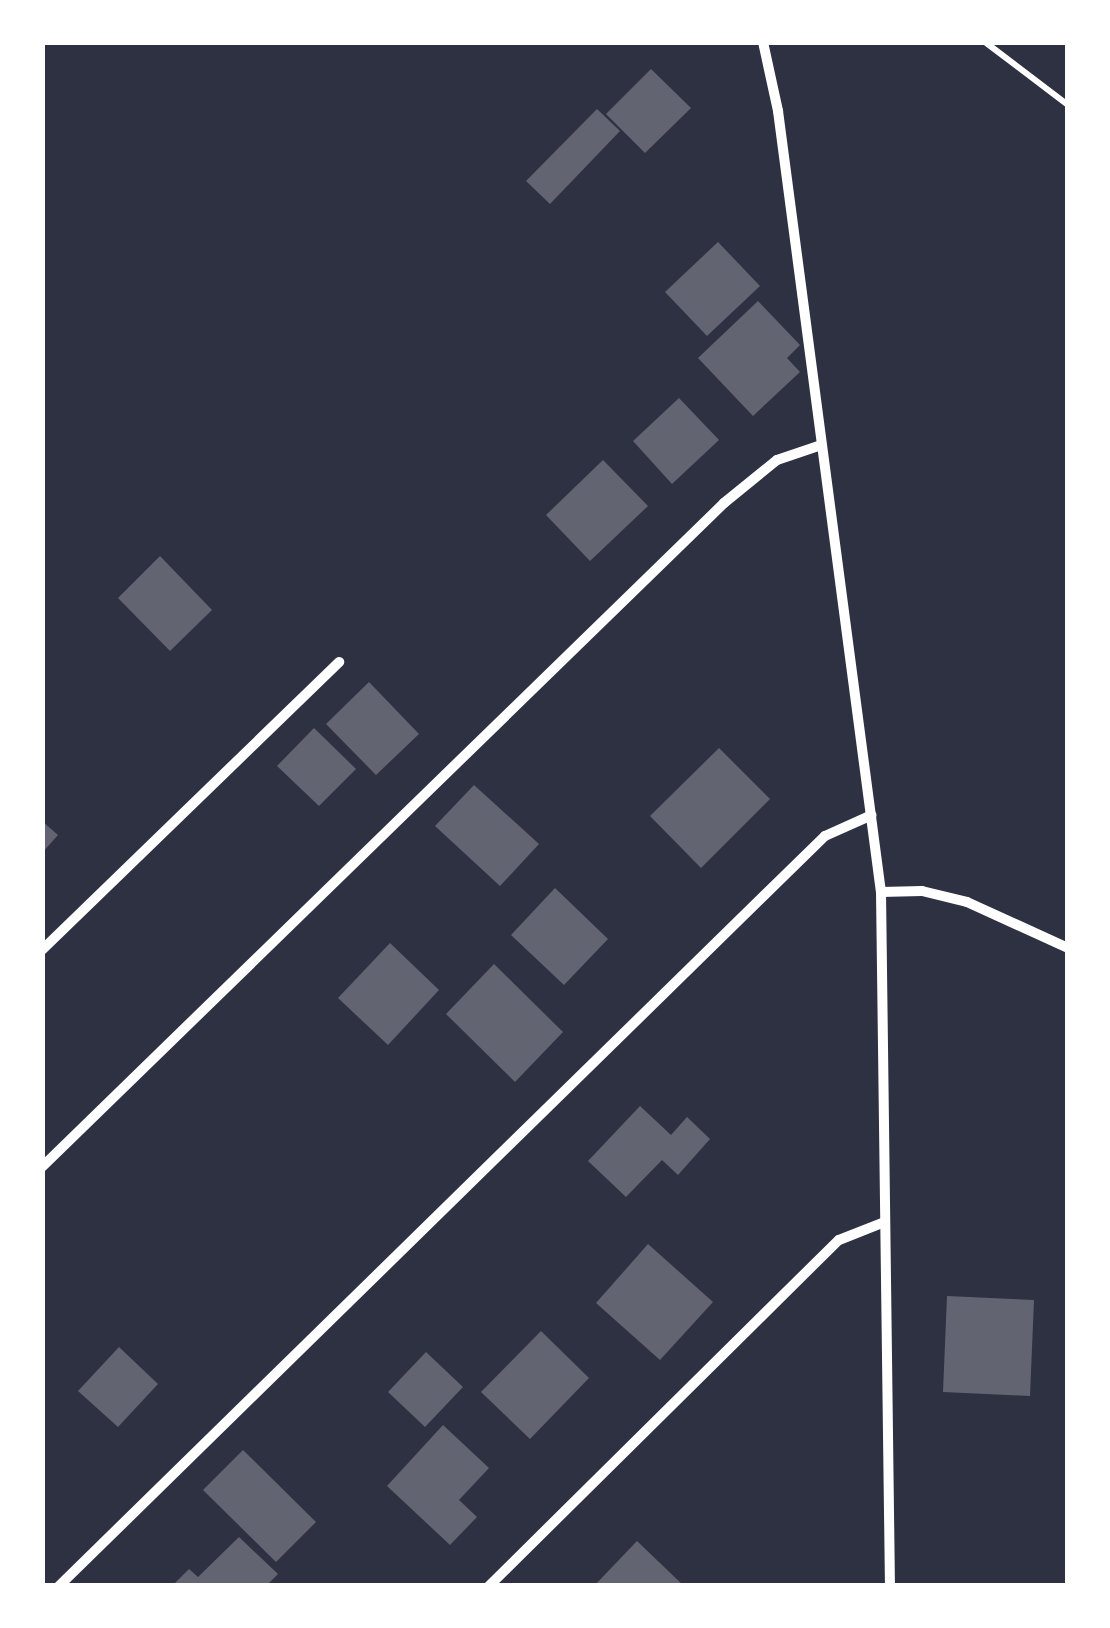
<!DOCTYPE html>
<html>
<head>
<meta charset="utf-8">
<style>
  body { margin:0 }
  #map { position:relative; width:1110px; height:1628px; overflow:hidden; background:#2d3142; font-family:Arial,sans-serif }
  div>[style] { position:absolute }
  .building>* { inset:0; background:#626471 }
  .path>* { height:6px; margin:-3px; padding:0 3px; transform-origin:3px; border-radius:3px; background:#fff }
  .minor>* { height:10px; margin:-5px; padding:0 5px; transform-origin:5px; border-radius:5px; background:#fff }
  span { translate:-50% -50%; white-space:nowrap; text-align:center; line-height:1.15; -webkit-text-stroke:10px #fff; paint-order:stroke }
  .frame { position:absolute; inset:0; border:45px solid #fff; pointer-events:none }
</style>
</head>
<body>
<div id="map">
  <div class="building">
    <i style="clip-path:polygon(651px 69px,691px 108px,645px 153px,606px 114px)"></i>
    <i style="clip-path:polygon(597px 109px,620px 131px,550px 204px,526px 181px)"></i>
    <i style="clip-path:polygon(718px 242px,760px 286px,707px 336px,665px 292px)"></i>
    <i style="clip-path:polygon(758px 301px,800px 345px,787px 358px,800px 372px,753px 416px,698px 358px)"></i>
    <i style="clip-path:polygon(679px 398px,719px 440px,672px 484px,633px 441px)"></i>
    <i style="clip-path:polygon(603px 460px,648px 506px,590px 561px,546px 515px)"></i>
    <i style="clip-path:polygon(160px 556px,212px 610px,170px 651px,118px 598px)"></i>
    <i style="clip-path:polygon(369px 682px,419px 734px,376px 775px,326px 724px)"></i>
    <i style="clip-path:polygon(314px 728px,356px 769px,319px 806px,277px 766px)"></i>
    <i style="clip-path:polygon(719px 748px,770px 799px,701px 868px,650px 816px)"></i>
    <i style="clip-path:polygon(474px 785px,539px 844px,500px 886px,435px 826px)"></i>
    <i style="clip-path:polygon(42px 821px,58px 835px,42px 853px)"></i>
    <i style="clip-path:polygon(555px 888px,608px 939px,564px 985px,511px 935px)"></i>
    <i style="clip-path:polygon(390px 943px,439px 990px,388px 1045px,338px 998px)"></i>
    <i style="clip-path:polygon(494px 964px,563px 1032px,515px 1082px,446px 1014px)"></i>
    <i style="clip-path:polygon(640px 1106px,671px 1135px,687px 1117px,710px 1139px,678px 1175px,662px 1160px,626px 1197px,588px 1161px)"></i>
    <i style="clip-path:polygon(648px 1244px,713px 1302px,660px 1360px,596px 1303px)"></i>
    <i style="clip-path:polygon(947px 1296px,1034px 1300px,1030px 1396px,943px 1392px)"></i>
    <i style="clip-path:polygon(541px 1331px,589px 1378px,530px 1439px,481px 1392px)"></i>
    <i style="clip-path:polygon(119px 1347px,158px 1384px,118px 1427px,78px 1391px)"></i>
    <i style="clip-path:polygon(426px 1352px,463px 1387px,425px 1427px,388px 1392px)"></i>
    <i style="clip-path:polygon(443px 1425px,489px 1468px,459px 1500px,477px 1517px,450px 1545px,387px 1486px)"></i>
    <i style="clip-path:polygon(243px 1450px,316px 1522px,276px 1562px,203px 1490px)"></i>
    <i style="clip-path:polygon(239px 1537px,278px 1574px,266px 1586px,172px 1586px,189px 1569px,198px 1577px)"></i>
    <i style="clip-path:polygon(637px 1541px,684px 1586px,594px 1586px)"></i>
  </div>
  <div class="path">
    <i style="left:985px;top:42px;width:104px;rotate:37.2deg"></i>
  </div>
  <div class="minor">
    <i style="left:763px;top:42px;width:71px;rotate:77.7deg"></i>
    <i style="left:778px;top:111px;width:788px;rotate:82.49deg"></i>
    <i style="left:881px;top:892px;width:694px;rotate:89.26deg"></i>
    <i style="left:881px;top:892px;width:41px;rotate:-1.4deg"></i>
    <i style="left:922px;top:891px;width:46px;rotate:13.7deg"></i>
    <i style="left:967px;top:902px;width:111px;rotate:24.5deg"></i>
    <i style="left:42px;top:950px;width:414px;rotate:-44.1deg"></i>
    <i style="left:42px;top:1167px;width:952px;rotate:-44.23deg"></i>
    <i style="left:724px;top:503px;width:68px;rotate:-39.1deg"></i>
    <i style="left:777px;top:460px;width:46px;rotate:-18.8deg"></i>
    <i style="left:59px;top:1586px;width:1072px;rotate:-44.4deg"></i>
    <i style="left:825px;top:836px;width:51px;rotate:-24.1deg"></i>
    <i style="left:489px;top:1586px;width:492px;rotate:-44.7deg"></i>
    <i style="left:839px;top:1240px;width:46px;rotate:-21.6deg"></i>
  </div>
  <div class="frame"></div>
</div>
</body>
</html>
